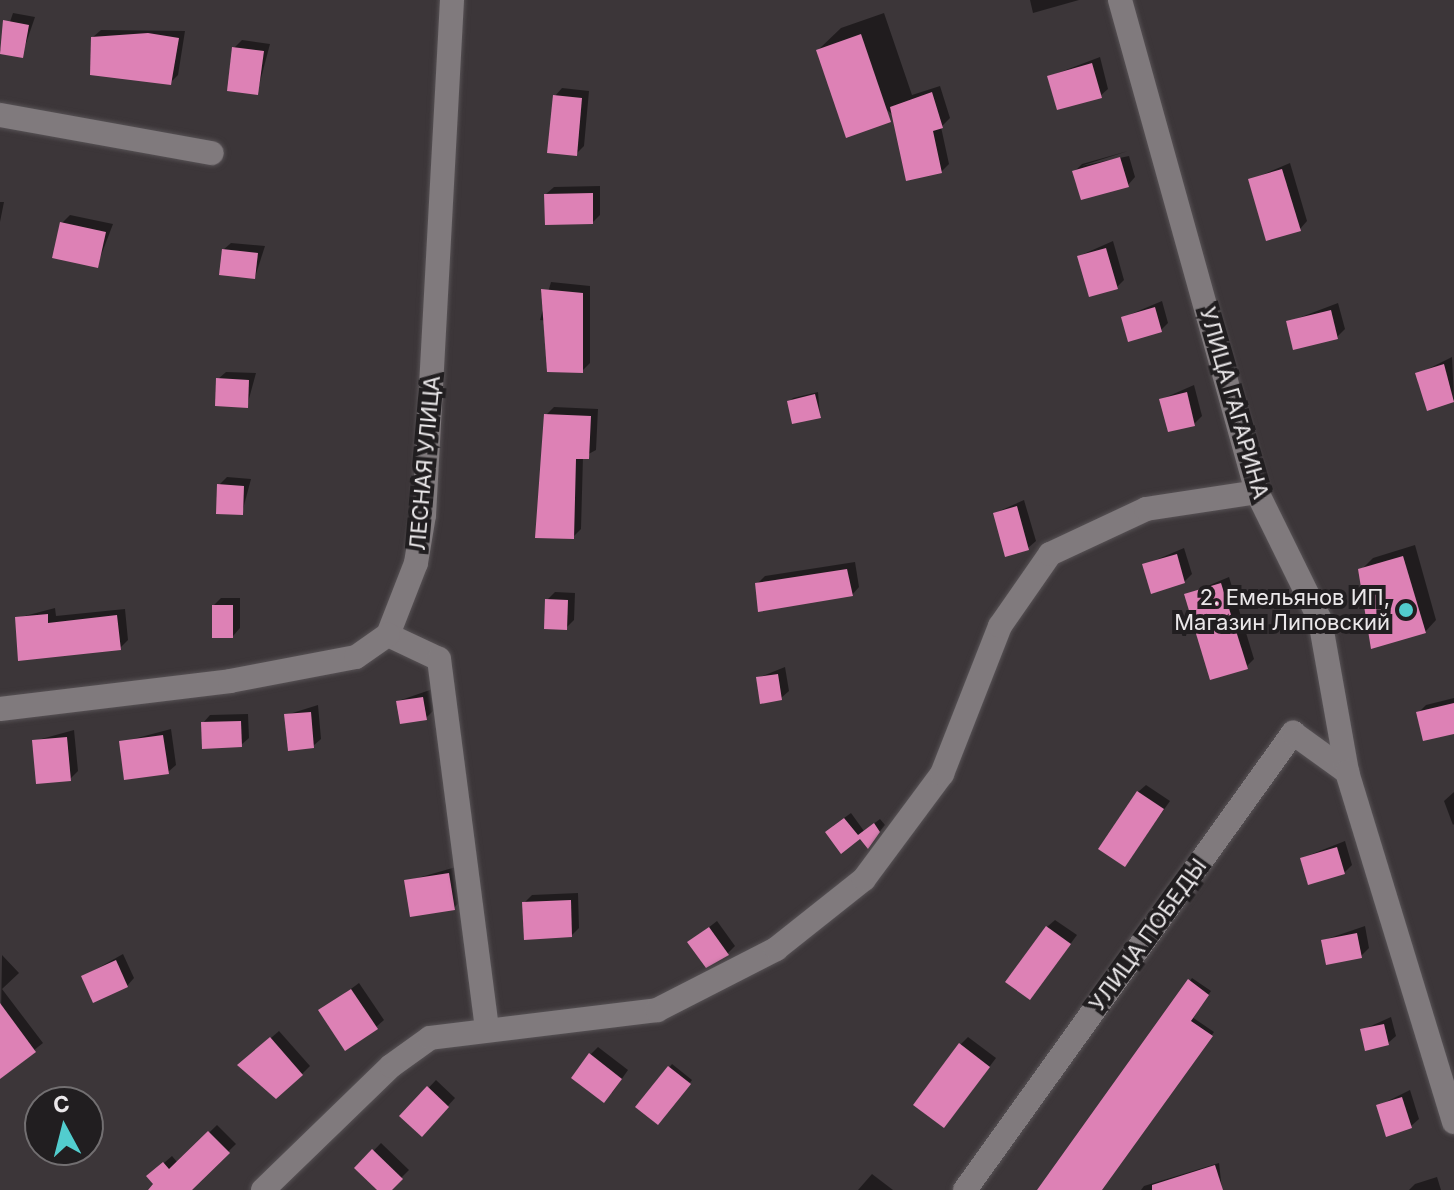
<!DOCTYPE html>
<html>
<head>
<meta charset="utf-8">
<style>
  body { margin:0 }
  #map { position:relative; width:1454px; height:1190px; overflow:hidden; background:#3c3639; font-family:Inter,sans-serif }
  div>[style] { position:absolute }
  .shadow>* { inset:0; background:#0007 }
  .building>* { inset:0; background:#dd81b5 }
  .roads { filter:drop-shadow(0 0 2px #575255) drop-shadow(0 0 2px #575255) }
  .minor>* { height:24px; margin:-12px; padding:0 12px; transform-origin:12px; border-radius:12px; background:#807a7d }
  .tertiary>* { height:24px; margin:-12px; padding:0 12px; transform-origin:12px; border-radius:12px; background:#807a7d }
  .dots>* { width:22px; height:22px; translate:-50% -50%; box-sizing:border-box; border:4px solid #211e20; border-radius:50% }
  span { translate:-50% -50%; white-space:nowrap; text-align:center; line-height:1.15; -webkit-text-stroke:8px #211e20; paint-order:stroke }
  .street-label { font-size:22px; color:#ebe8ea }
  .poi-label { font-size:22px; color:#ebe8ea }
  .right { translate:-100% -50%; text-align:right }
  .north { position:absolute; left:24px; top:1086px; width:80px; height:80px; box-sizing:border-box; background:#211e20; border:2px solid #726f71; border-radius:50%; rotate:353deg; font-size:22px; font-weight:700; line-height:32px; text-align:center; color:#ebe8ea }
  .north::after { content:''; display:block; margin:auto; width:28px; height:36px; background:#52cdce; clip-path:polygon(50% 0,100% 100%,50% 72%,0 100%) }
</style>
</head>
<body>
<div id="map">
  <div class="shadow">
    <i style="clip-path:polygon(1030px 0,1079px 0,1033px 13px)"></i>
    <i style="clip-path:polygon(13px 13px,35px 17px,22px 55px,0 51px)"></i>
    <i style="clip-path:polygon(884px 13px,912px 95px,940px 86px,950px 118px,941px 127px,949px 164px,941px 172px,894px 116px,818px 50px,841px 28px)"></i>
    <i style="clip-path:polygon(101px 30px,185px 31px,178px 75px,170px 83px,93px 37px)"></i>
    <i style="clip-path:polygon(242px 40px,270px 44px,257px 93px,234px 48px)"></i>
    <i style="clip-path:polygon(1100px 57px,1108px 89px,1100px 96px,1050px 76px)"></i>
    <i style="clip-path:polygon(562px 88px,589px 91px,584px 146px,576px 154px,555px 96px)"></i>
    <i style="clip-path:polygon(1128px 151px,1081px 166px,1129px 156px,1135px 177px,1128px 185px,1075px 171px,1082px 164px)"></i>
    <i style="clip-path:polygon(1290px 163px,1307px 221px,1300px 229px,1250px 180px)"></i>
    <i style="clip-path:polygon(600px 186px,600px 215px,593px 222px,546px 194px,554px 187px)"></i>
    <i style="clip-path:polygon(0 202px,4px 202px,0 222px)"></i>
    <i style="clip-path:polygon(70px 215px,113px 224px,97px 266px,62px 223px)"></i>
    <i style="clip-path:polygon(1113px 241px,1124px 280px,1116px 288px,1079px 256px)"></i>
    <i style="clip-path:polygon(231px 243px,265px 246px,255px 277px,223px 250px)"></i>
    <i style="clip-path:polygon(551px 282px,590px 286px,590px 363px,582px 371px,549px 321px,540px 320px)"></i>
    <i style="clip-path:polygon(1162px 301px,1168px 323px,1161px 330px,1124px 317px)"></i>
    <i style="clip-path:polygon(1338px 303px,1345px 329px,1337px 337px,1288px 322px)"></i>
    <i style="clip-path:polygon(1452px 357px,1454px 400px,1429px 408px,1418px 374px)"></i>
    <i style="clip-path:polygon(226px 372px,256px 373px,247px 406px,218px 379px)"></i>
    <i style="clip-path:polygon(1194px 385px,1202px 416px,1194px 424px,1162px 399px)"></i>
    <i style="clip-path:polygon(818px 392px,820px 416px,789px 402px,793px 398px)"></i>
    <i style="clip-path:polygon(554px 407px,598px 409px,596px 450px,583px 457px,581px 529px,573px 537px,546px 415px)"></i>
    <i style="clip-path:polygon(227px 477px,251px 479px,242px 513px,219px 485px)"></i>
    <i style="clip-path:polygon(1024px 500px,1036px 541px,1028px 548px,995px 513px)"></i>
    <i style="clip-path:polygon(1415px 545px,1436px 620px,1425px 632px,1361px 570px,1373px 558px)"></i>
    <i style="clip-path:polygon(1184px 548px,1192px 574px,1184px 582px,1144px 565px)"></i>
    <i style="clip-path:polygon(855px 562px,859px 587px,852px 595px,757px 584px,765px 576px)"></i>
    <i style="clip-path:polygon(1229px 577px,1254px 659px,1246px 667px,1186px 595px)"></i>
    <i style="clip-path:polygon(555px 592px,575px 593px,574px 620px,566px 628px,547px 600px)"></i>
    <i style="clip-path:polygon(221px 598px,240px 598px,240px 628px,233px 636px,214px 605px)"></i>
    <i style="clip-path:polygon(55px 608px,56px 616px,125px 609px,128px 640px,120px 648px,17px 618px)"></i>
    <i style="clip-path:polygon(785px 667px,789px 691px,781px 698px,758px 678px)"></i>
    <i style="clip-path:polygon(430px 690px,433px 711px,426px 718px,398px 701px)"></i>
    <i style="clip-path:polygon(1454px 698px,1454px 732px,1418px 713px,1426px 705px)"></i>
    <i style="clip-path:polygon(318px 705px,321px 739px,313px 746px,286px 715px)"></i>
    <i style="clip-path:polygon(248px 714px,249px 738px,241px 745px,203px 723px,210px 715px)"></i>
    <i style="clip-path:polygon(171px 729px,176px 765px,168px 772px,122px 742px)"></i>
    <i style="clip-path:polygon(74px 730px,78px 771px,70px 779px,34px 741px)"></i>
    <i style="clip-path:polygon(1146px 785px,1170px 801px,1125px 865px,1138px 792px)"></i>
    <i style="clip-path:polygon(1454px 792px,1454px 824px,1453px 825px,1444px 801px)"></i>
    <i style="clip-path:polygon(851px 813px,864px 831px,880px 819px,885px 825px,873px 840px,833px 826px)"></i>
    <i style="clip-path:polygon(1345px 841px,1352px 865px,1344px 873px,1302px 858px)"></i>
    <i style="clip-path:polygon(456px 867px,461px 900px,454px 908px,407px 881px)"></i>
    <i style="clip-path:polygon(578px 893px,579px 928px,572px 935px,524px 903px,532px 895px)"></i>
    <i style="clip-path:polygon(1055px 920px,1077px 935px,1030px 998px,1047px 927px)"></i>
    <i style="clip-path:polygon(717px 921px,735px 946px,727px 954px,690px 942px)"></i>
    <i style="clip-path:polygon(1365px 926px,1369px 948px,1361px 956px,1324px 940px)"></i>
    <i style="clip-path:polygon(123px 954px,134px 978px,127px 986px,84px 976px)"></i>
    <i style="clip-path:polygon(2px 955px,19px 973px,2px 989px,43px 1043px,0 1077px)"></i>
    <i style="clip-path:polygon(1192px 978px,1211px 991px,1192px 1017px,1214px 1032px,1101px 1190px,1040px 1190px)"></i>
    <i style="clip-path:polygon(359px 983px,384px 1020px,376px 1027px,321px 1011px)"></i>
    <i style="clip-path:polygon(1391px 1017px,1396px 1036px,1388px 1043px,1362px 1030px)"></i>
    <i style="clip-path:polygon(279px 1031px,310px 1066px,302px 1074px,248px 1058px)"></i>
    <i style="clip-path:polygon(968px 1037px,996px 1058px,951px 1118px,960px 1045px)"></i>
    <i style="clip-path:polygon(598px 1047px,628px 1070px,612px 1093px,590px 1055px)"></i>
    <i style="clip-path:polygon(672px 1064px,692px 1080px,661px 1120px,669px 1068px)"></i>
    <i style="clip-path:polygon(436px 1080px,455px 1098px,429px 1127px,402px 1116px)"></i>
    <i style="clip-path:polygon(1410px 1090px,1419px 1119px,1411px 1126px,1378px 1106px)"></i>
    <i style="clip-path:polygon(217px 1125px,236px 1144px,189px 1190px,161px 1190px,157px 1169px,172px 1156px,178px 1163px)"></i>
    <i style="clip-path:polygon(381px 1143px,409px 1170px,389px 1190px,357px 1168px)"></i>
    <i style="clip-path:polygon(1219px 1163px,1222px 1190px,1141px 1190px,1144px 1186px)"></i>
    <i style="clip-path:polygon(872px 1174px,893px 1190px,858px 1190px)"></i>
    <i style="clip-path:polygon(1437px 1177px,1441px 1190px,1409px 1190px,1415px 1184px)"></i>
  </div>
  <div class="building">
    <i style="clip-path:polygon(3px 20px,29px 25px,23px 58px,0 54px)"></i>
    <i style="clip-path:polygon(148px 33px,179px 38px,171px 85px,90px 75px,91px 37px)"></i>
    <i style="clip-path:polygon(861px 34px,891px 122px,846px 138px,816px 50px)"></i>
    <i style="clip-path:polygon(232px 47px,264px 51px,258px 95px,227px 91px)"></i>
    <i style="clip-path:polygon(1092px 63px,1102px 98px,1057px 110px,1047px 76px)"></i>
    <i style="clip-path:polygon(932px 92px,943px 128px,933px 131px,942px 173px,906px 181px,890px 107px)"></i>
    <i style="clip-path:polygon(553px 95px,582px 98px,577px 156px,547px 153px)"></i>
    <i style="clip-path:polygon(1120px 157px,1129px 187px,1081px 200px,1072px 171px)"></i>
    <i style="clip-path:polygon(1282px 169px,1301px 231px,1266px 241px,1248px 179px)"></i>
    <i style="clip-path:polygon(593px 193px,593px 224px,545px 225px,544px 194px)"></i>
    <i style="clip-path:polygon(60px 222px,106px 232px,98px 268px,52px 258px)"></i>
    <i style="clip-path:polygon(1106px 248px,1118px 289px,1089px 297px,1077px 256px)"></i>
    <i style="clip-path:polygon(222px 249px,258px 253px,255px 279px,219px 275px)"></i>
    <i style="clip-path:polygon(541px 289px,583px 293px,583px 373px,547px 372px)"></i>
    <i style="clip-path:polygon(1155px 307px,1162px 332px,1128px 342px,1121px 317px)"></i>
    <i style="clip-path:polygon(1331px 310px,1338px 339px,1293px 350px,1286px 321px)"></i>
    <i style="clip-path:polygon(1444px 364px,1454px 402px,1427px 411px,1415px 373px)"></i>
    <i style="clip-path:polygon(216px 378px,249px 380px,248px 408px,215px 406px)"></i>
    <i style="clip-path:polygon(1187px 392px,1195px 426px,1168px 432px,1159px 399px)"></i>
    <i style="clip-path:polygon(815px 394px,821px 418px,792px 424px,787px 401px)"></i>
    <i style="clip-path:polygon(544px 414px,591px 416px,589px 459px,576px 459px,574px 539px,535px 538px)"></i>
    <i style="clip-path:polygon(217px 484px,244px 486px,243px 515px,216px 514px)"></i>
    <i style="clip-path:polygon(1017px 506px,1029px 550px,1005px 557px,993px 513px)"></i>
    <i style="clip-path:polygon(1177px 554px,1185px 583px,1151px 594px,1142px 564px)"></i>
    <i style="clip-path:polygon(1403px 556px,1426px 633px,1371px 649px,1358px 569px)"></i>
    <i style="clip-path:polygon(847px 569px,853px 596px,758px 612px,755px 583px)"></i>
    <i style="clip-path:polygon(1221px 583px,1248px 669px,1210px 680px,1184px 594px)"></i>
    <i style="clip-path:polygon(545px 599px,568px 600px,567px 630px,544px 629px)"></i>
    <i style="clip-path:polygon(212px 605px,233px 605px,233px 638px,212px 638px)"></i>
    <i style="clip-path:polygon(48px 614px,48px 623px,117px 615px,121px 650px,18px 661px,15px 617px)"></i>
    <i style="clip-path:polygon(778px 674px,782px 700px,760px 704px,756px 677px)"></i>
    <i style="clip-path:polygon(423px 697px,427px 720px,400px 724px,396px 701px)"></i>
    <i style="clip-path:polygon(1454px 703px,1454px 734px,1423px 741px,1416px 712px)"></i>
    <i style="clip-path:polygon(311px 712px,314px 748px,288px 751px,284px 714px)"></i>
    <i style="clip-path:polygon(241px 721px,242px 747px,202px 749px,201px 722px)"></i>
    <i style="clip-path:polygon(163px 735px,169px 774px,124px 780px,119px 741px)"></i>
    <i style="clip-path:polygon(67px 737px,71px 781px,36px 784px,32px 740px)"></i>
    <i style="clip-path:polygon(1137px 791px,1164px 809px,1125px 867px,1098px 849px)"></i>
    <i style="clip-path:polygon(844px 818px,858px 835px,874px 823px,880px 832px,868px 849px,860px 839px,841px 854px,825px 832px)"></i>
    <i style="clip-path:polygon(1337px 847px,1345px 874px,1308px 885px,1300px 858px)"></i>
    <i style="clip-path:polygon(449px 873px,455px 910px,410px 917px,404px 880px)"></i>
    <i style="clip-path:polygon(571px 900px,572px 937px,524px 940px,522px 902px)"></i>
    <i style="clip-path:polygon(1046px 926px,1071px 944px,1030px 1000px,1005px 982px)"></i>
    <i style="clip-path:polygon(709px 927px,729px 955px,706px 968px,687px 942px)"></i>
    <i style="clip-path:polygon(1357px 933px,1362px 958px,1326px 965px,1321px 940px)"></i>
    <i style="clip-path:polygon(116px 960px,128px 987px,93px 1003px,81px 976px)"></i>
    <i style="clip-path:polygon(1188px 979px,1209px 995px,1191px 1021px,1213px 1036px,1102px 1190px,1037px 1190px)"></i>
    <i style="clip-path:polygon(351px 989px,378px 1029px,345px 1051px,318px 1010px)"></i>
    <i style="clip-path:polygon(0 1003px,36px 1052px,0 1079px)"></i>
    <i style="clip-path:polygon(1384px 1024px,1389px 1045px,1365px 1051px,1360px 1029px)"></i>
    <i style="clip-path:polygon(270px 1037px,303px 1075px,276px 1099px,237px 1065px)"></i>
    <i style="clip-path:polygon(959px 1043px,990px 1067px,944px 1128px,913px 1105px)"></i>
    <i style="clip-path:polygon(589px 1053px,622px 1079px,604px 1103px,571px 1078px)"></i>
    <i style="clip-path:polygon(668px 1066px,691px 1084px,658px 1125px,635px 1107px)"></i>
    <i style="clip-path:polygon(427px 1086px,449px 1107px,422px 1137px,399px 1116px)"></i>
    <i style="clip-path:polygon(1402px 1097px,1412px 1128px,1386px 1137px,1376px 1105px)"></i>
    <i style="clip-path:polygon(208px 1131px,230px 1153px,192px 1190px,148px 1190px,153px 1184px,146px 1176px,163px 1162px,169px 1169px)"></i>
    <i style="clip-path:polygon(372px 1149px,403px 1179px,392px 1190px,377px 1190px,354px 1168px)"></i>
    <i style="clip-path:polygon(1215px 1165px,1223px 1190px,1152px 1190px,1152px 1185px)"></i>
  </div>
  <div class="roads">
    <div class="minor">
      <i style="left:452px;top:0;width:516px;rotate:93.11deg"></i>
      <i style="left:424px;top:515px;width:49px;rotate:99.5deg"></i>
      <i style="left:416px;top:563px;width:77px;rotate:111.3deg"></i>
      <i style="left:388px;top:635px;width:56px;rotate:25.2deg"></i>
      <i style="left:439px;top:659px;width:373px;rotate:82.6deg"></i>
      <i style="left:0;top:115px;width:215px;rotate:10.2deg"></i>
      <i style="left:0;top:709px;width:232px;rotate:-6.9deg"></i>
      <i style="left:230px;top:681px;width:128px;rotate:-10.8deg"></i>
      <i style="left:356px;top:657px;width:39px;rotate:-35deg"></i>
      <i style="left:263px;top:1190px;width:178px;rotate:-44.1deg"></i>
      <i style="left:391px;top:1066px;width:48px;rotate:-35.7deg"></i>
      <i style="left:430px;top:1038px;width:229px;rotate:-7deg"></i>
      <i style="left:657px;top:1010px;width:134px;rotate:-27.1deg"></i>
      <i style="left:776px;top:949px;width:112px;rotate:-38.5deg"></i>
      <i style="left:864px;top:879px;width:131px;rotate:-53.4deg"></i>
      <i style="left:942px;top:774px;width:159px;rotate:-68.6deg"></i>
      <i style="left:1000px;top:626px;width:88px;rotate:-55.2deg"></i>
      <i style="left:1050px;top:554px;width:106px;rotate:-25.1deg"></i>
      <i style="left:1146px;top:509px;width:112px;rotate:-8.7deg"></i>
      <i style="left:965px;top:1190px;width:563px;rotate:-54.33deg"></i>
      <i style="left:1293px;top:733px;width:67px;rotate:35.8deg"></i>
    </div>
    <div class="tertiary">
      <i style="left:1120px;top:0;width:511px;rotate:74.44deg"></i>
      <i style="left:1257px;top:492px;width:143px;rotate:63.8deg"></i>
      <i style="left:1320px;top:620px;width:154px;rotate:79.9deg"></i>
      <i style="left:1347px;top:772px;width:366px;rotate:73deg"></i>
    </div>
  </div>
  <div class="dots">
    <i style="left:1406px;top:610px;background:#52cdce"></i>
  </div>
  <div class="street-label">
    <span style="left:1234px;top:403px;rotate:74deg">УЛИЦА ГАГАРИНА</span>
    <span style="left:425px;top:463px;rotate:-85deg">ЛЕСНАЯ УЛИЦА</span>
    <span style="left:1148px;top:935px;rotate:-54deg">УЛИЦА ПОБЕДЫ</span>
  </div>
  <div class="poi-label">
    <span class="right" style="left:1390px;top:610px">2. Емельянов ИП,<br>Магазин Липовский</span>
  </div>
  <div class="north">С</div>
</div>
</body>
</html>
